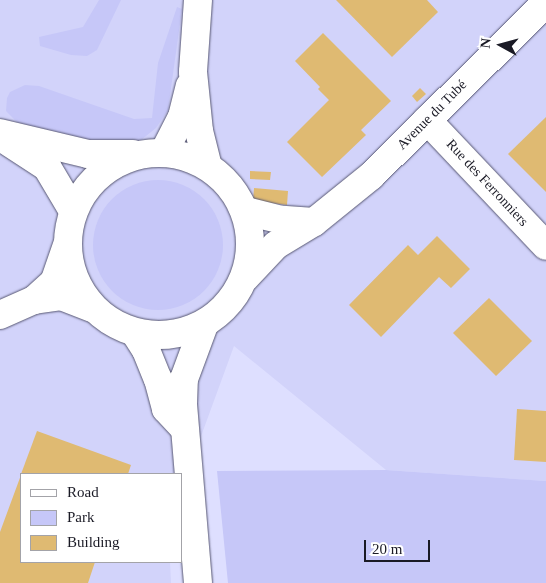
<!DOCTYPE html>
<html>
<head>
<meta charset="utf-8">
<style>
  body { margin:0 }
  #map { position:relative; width:546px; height:583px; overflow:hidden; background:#dedfff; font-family:Georgia,serif }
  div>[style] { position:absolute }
  .built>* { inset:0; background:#d2d3fa }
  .green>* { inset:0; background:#c6c7f8 }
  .round { border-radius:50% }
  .building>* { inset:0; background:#dfba72 }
  .roads { filter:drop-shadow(0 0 1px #575772) drop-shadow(0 0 1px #575772) }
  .minor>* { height:28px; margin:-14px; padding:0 14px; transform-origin:14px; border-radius:14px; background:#fff }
  .minor>.ring { margin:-14px; padding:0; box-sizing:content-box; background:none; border:28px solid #fff; border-radius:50% }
  span { translate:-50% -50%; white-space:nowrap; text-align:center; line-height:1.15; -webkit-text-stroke:4.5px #fff; paint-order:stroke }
  .street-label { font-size:14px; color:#1a1a25 }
  .legend { position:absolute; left:20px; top:473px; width:162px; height:90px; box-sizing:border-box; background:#fff; border:1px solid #a3a3a8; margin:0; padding:6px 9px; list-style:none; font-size:15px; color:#1a1a25 }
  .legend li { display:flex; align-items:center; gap:10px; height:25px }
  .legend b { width:25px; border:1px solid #a3a3a8 }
  .north { position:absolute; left:476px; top:20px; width:50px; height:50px; -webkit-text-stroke:4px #fff; paint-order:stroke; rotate:277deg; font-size:14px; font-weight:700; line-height:20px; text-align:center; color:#1a1a25 }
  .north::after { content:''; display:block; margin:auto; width:18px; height:22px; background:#1a1a25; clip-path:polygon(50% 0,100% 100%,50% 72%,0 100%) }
  .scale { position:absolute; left:364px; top:540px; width:66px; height:22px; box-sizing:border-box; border:2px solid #1a1a25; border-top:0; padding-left:6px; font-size:15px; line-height:18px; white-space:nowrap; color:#1a1a25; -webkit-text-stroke:4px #fff; paint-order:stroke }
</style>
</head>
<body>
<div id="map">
  <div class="built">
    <i style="clip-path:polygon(0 0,546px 0,546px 481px,386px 470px,234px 346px,181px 491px,181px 474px,21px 474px,21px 562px,170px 562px,171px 583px,0 583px)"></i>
  </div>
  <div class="green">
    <i style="clip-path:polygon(99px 0,121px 0,97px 50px,87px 56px,71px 55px,40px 46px,39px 37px,83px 27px)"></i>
    <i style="clip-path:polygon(177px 7px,182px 9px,168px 110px,156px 128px,141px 140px,125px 145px,75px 142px,18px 123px,6px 111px,7px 98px,10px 92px,25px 85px,39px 86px,134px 119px,152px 118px,158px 63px)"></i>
    <i class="round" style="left:93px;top:180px;width:130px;height:130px"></i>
    <i style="clip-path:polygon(386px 470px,546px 481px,546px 583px,228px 583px,217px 471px)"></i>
  </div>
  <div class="building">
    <i style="clip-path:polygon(336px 0,427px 0,438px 12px,392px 57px)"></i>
    <i style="clip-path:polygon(323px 33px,391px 101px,361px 130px,366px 135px,322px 177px,287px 142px,329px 100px,318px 89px,320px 87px,295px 61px)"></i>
    <i style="clip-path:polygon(420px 88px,426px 94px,417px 102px,412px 96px)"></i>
    <i style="clip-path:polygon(546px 117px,546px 192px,508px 154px)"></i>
    <i style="clip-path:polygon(250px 171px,271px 172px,270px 180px,250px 179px)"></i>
    <i style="clip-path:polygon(254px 188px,288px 191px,287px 205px,253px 201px)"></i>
    <i style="clip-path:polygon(437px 236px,470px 269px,451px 288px,439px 277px,381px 337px,349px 305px,408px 245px,418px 255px)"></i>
    <i style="clip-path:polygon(489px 298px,532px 341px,496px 376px,453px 333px)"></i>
    <i style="clip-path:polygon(517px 409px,546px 411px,546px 462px,514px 460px)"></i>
    <i style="clip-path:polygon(37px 431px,131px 465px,128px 474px,21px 474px)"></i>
    <i style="clip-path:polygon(21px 475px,21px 562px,95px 562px,88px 583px,0 583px,0 532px)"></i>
  </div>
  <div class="roads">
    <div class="minor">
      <i style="left:198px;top:0;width:72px;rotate:94deg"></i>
      <i style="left:193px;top:72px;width:59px;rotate:84.2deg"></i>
      <i style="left:199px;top:131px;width:36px;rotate:76deg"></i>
      <i style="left:427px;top:120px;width:173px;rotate:46.6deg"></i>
      <i style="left:0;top:133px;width:90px;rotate:13.4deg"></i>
      <i style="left:88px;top:154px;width:45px"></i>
      <i style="left:7px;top:141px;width:48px;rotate:33deg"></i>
      <i style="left:47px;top:167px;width:51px;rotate:59.4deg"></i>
      <i style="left:164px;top:152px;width:39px;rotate:-63deg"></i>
      <i style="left:182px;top:117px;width:32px;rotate:-76deg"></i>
      <i class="ring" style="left:68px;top:153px;width:154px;height:154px"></i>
      <i style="left:314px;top:222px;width:73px;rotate:-38.9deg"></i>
      <i style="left:371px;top:176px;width:246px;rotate:-44.7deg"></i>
      <i style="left:67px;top:245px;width:39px;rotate:109deg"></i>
      <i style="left:54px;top:282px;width:27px;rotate:138deg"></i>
      <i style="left:34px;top:300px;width:27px;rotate:-8deg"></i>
      <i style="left:61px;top:296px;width:33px;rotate:21deg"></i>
      <i style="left:245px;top:278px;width:45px;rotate:-46.8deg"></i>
      <i style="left:276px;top:245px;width:44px;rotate:-31.2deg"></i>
      <i style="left:314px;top:222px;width:32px;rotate:-176deg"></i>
      <i style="left:282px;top:220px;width:38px;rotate:-166deg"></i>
      <i style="left:0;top:315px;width:37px;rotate:-24deg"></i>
      <i style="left:135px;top:333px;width:20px;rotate:57deg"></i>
      <i style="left:146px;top:350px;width:31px;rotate:68deg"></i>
      <i style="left:158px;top:379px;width:31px;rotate:75deg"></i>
      <i style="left:166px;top:409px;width:26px;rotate:47deg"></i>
      <i style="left:198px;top:583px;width:180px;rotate:-94.8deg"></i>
      <i style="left:183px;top:404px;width:25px;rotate:-88deg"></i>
      <i style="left:184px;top:379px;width:58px;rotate:-69.7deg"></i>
    </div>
  </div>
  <div class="street-label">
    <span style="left:432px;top:115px;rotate:-45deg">Avenue du Tubé</span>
    <span style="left:487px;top:183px;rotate:47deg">Rue des Ferronniers</span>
  </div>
  <ul class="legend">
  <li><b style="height:6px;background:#fff"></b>Road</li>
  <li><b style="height:14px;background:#c6c7f8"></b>Park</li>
  <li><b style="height:14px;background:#dfba72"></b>Building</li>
  </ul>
  <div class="north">N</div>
  <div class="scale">20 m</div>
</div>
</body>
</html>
